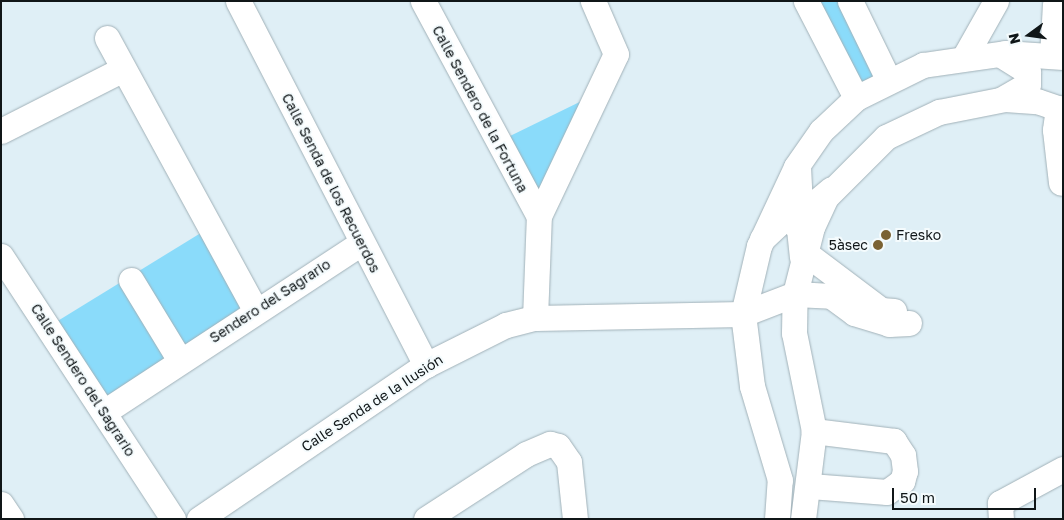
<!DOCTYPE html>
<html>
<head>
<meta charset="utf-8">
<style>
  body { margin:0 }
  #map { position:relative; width:1064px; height:520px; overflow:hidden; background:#dfeff6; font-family:"Golos Text",sans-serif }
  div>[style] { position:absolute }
  .green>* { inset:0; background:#8adbfa }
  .roads { filter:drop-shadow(0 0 1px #a1b1b8) drop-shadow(0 0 1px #a1b1b8) }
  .minor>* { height:25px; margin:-12.5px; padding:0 12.5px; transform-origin:12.5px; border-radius:12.5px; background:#fff }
  .dots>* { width:14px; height:14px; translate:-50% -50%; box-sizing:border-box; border:2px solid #f4fbfd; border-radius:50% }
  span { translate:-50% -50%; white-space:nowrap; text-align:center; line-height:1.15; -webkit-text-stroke:4px #f4fbfd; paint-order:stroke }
  .street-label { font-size:14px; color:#101618 }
  .poi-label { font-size:14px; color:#101618 }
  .left { translate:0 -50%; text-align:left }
  .right { translate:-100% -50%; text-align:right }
  .frame { position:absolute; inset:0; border:2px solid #101618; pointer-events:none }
  .north { position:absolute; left:1004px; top:10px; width:50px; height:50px; -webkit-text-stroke:4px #f4fbfd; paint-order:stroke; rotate:256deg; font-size:14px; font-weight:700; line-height:20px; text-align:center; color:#101618 }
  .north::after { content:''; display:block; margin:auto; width:18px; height:22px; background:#101618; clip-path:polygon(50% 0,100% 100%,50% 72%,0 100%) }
  .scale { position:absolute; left:892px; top:488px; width:144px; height:22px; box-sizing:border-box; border:2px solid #101618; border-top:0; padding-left:6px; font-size:15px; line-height:18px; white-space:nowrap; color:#101618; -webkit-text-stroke:4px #f4fbfd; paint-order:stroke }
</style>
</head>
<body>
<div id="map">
  <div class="green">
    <i style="clip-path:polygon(806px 1px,850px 1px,889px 81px,856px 98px)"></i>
    <i style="clip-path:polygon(598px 93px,539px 216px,496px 143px)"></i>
    <i style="clip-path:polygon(204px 231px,247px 310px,109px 403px,56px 322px)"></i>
  </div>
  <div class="roads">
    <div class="minor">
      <i style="left:238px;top:1px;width:410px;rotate:62.7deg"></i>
      <i style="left:423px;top:1px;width:244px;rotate:61.7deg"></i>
      <i style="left:806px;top:1px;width:109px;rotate:62.7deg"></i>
      <i style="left:850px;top:1px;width:89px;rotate:64deg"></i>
      <i style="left:107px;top:38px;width:309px;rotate:61.4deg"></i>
      <i style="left:1001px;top:55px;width:32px;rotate:32deg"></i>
      <i style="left:1028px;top:72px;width:12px;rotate:90deg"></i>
      <i style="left:1028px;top:84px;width:30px;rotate:150deg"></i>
      <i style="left:965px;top:56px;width:63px;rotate:-60.6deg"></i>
      <i style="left:1052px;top:56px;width:52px;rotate:-86.7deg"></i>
      <i style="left:1058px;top:108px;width:22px;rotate:98deg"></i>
      <i style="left:1055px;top:130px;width:53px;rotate:83.5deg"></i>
      <i style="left:1px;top:131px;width:135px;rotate:-26.9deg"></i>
      <i style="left:798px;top:167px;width:37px;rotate:87deg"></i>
      <i style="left:800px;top:204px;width:11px;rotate:10deg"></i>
      <i style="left:811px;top:206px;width:26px;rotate:-40deg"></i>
      <i style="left:762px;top:239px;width:26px;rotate:-43deg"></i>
      <i style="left:781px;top:221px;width:11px"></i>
      <i style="left:792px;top:221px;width:11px;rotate:49deg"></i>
      <i style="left:799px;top:229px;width:28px;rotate:84deg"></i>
      <i style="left:804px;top:252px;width:96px;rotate:37deg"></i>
      <i style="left:881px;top:310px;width:13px;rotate:4deg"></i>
      <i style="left:1px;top:256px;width:314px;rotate:56.8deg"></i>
      <i style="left:131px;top:280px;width:92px;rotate:58.7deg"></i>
      <i style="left:535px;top:318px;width:102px;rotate:-87.8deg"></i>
      <i style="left:539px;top:216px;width:179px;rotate:-64.6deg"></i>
      <i style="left:616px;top:54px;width:58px;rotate:-113.5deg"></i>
      <i style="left:104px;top:412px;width:308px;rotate:-33.3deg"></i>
      <i style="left:810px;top:486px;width:77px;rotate:4.5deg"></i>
      <i style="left:887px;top:492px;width:19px;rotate:-36deg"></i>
      <i style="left:902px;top:481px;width:10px;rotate:-73deg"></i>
      <i style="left:905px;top:471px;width:16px;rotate:-97deg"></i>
      <i style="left:903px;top:455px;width:17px;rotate:-123deg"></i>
      <i style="left:894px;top:441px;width:81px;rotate:-172.9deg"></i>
      <i style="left:1px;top:504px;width:18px;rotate:56deg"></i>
      <i style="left:199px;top:519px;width:274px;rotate:-34.2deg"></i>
      <i style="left:426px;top:365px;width:89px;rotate:-26.6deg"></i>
      <i style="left:506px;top:325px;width:30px;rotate:-14deg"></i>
      <i style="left:535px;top:318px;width:208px;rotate:-1.1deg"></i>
      <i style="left:743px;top:314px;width:56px;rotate:-21deg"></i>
      <i style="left:795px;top:294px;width:36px;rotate:3deg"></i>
      <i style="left:831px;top:296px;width:29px;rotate:36deg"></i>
      <i style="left:854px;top:313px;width:37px;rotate:17deg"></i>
      <i style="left:889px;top:324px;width:20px;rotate:-3deg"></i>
      <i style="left:426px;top:519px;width:119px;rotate:-33deg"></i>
      <i style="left:526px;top:454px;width:26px;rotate:-23deg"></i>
      <i style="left:550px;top:444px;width:8px;rotate:14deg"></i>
      <i style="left:558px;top:446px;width:19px;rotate:55deg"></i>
      <i style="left:569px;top:462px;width:57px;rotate:84deg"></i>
      <i style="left:777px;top:519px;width:39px;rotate:-86deg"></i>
      <i style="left:780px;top:480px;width:98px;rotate:-106.6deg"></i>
      <i style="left:752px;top:386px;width:73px;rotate:-97.1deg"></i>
      <i style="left:743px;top:314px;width:70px;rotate:-76.8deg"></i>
      <i style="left:759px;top:246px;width:87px;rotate:-64.9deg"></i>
      <i style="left:796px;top:167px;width:44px;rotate:-55.2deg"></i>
      <i style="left:821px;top:131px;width:48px;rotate:-43.3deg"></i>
      <i style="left:856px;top:98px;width:75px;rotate:-26.2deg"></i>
      <i style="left:923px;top:65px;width:83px;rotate:-8.3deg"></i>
      <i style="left:1005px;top:53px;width:58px;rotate:3.9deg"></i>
      <i style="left:803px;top:519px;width:89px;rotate:-82.9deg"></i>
      <i style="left:814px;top:431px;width:100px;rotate:-101.5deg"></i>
      <i style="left:794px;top:333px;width:39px;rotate:-89deg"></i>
      <i style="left:795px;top:294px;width:69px;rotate:-75.8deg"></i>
      <i style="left:812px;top:227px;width:33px;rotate:-65deg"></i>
      <i style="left:826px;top:197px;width:85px;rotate:-45deg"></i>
      <i style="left:886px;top:137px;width:59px;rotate:-25.3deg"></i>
      <i style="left:939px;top:112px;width:67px;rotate:-11.1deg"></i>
      <i style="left:1005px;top:99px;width:32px;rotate:4deg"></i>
      <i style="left:1037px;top:101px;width:28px;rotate:19deg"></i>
      <i style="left:1001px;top:519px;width:16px;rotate:-94deg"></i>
      <i style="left:1000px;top:503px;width:72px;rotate:-28.4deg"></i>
    </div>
  </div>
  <div class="dots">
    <i style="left:886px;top:235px;background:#7a6233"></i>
    <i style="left:878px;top:245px;background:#7a6233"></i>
  </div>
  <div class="street-label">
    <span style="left:480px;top:109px;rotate:62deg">Calle Sendero de la Fortuna</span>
    <span style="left:331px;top:183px;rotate:63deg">Calle Senda de los Recuerdos</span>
    <span style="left:270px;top:301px;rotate:-33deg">Sendero del Sagrario</span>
    <span style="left:83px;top:380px;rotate:57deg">Calle Sendero del Sagrario</span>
    <span style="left:372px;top:403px;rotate:-33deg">Calle Senda de la Ilusión</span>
  </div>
  <div class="poi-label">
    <span class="left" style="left:896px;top:235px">Fresko</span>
    <span class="right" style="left:868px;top:245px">5àsec</span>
  </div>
  <div class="frame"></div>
  <div class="north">N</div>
  <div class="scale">50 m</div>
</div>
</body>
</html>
